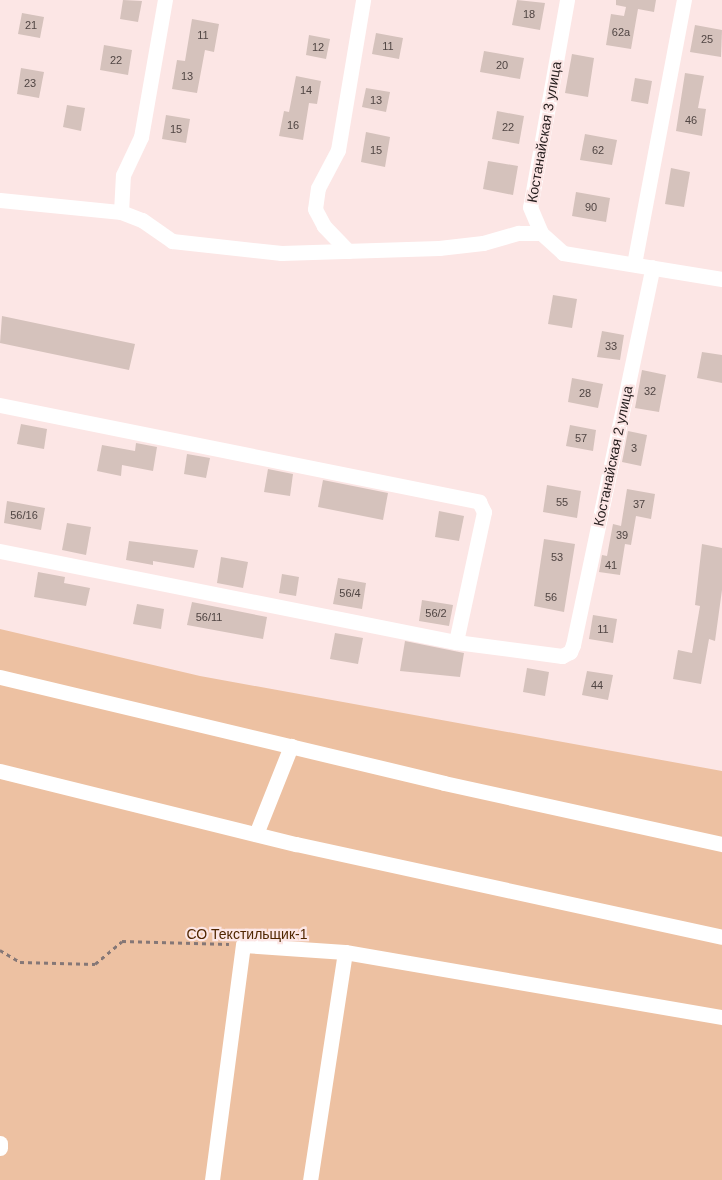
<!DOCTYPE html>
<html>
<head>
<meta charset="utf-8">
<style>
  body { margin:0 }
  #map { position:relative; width:722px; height:1180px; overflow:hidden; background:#fce6e5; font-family:Helvetica,sans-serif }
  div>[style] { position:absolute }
  .green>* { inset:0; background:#edc1a2 }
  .building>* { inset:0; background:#d5c2bc }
  .path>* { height:2.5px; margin-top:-1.25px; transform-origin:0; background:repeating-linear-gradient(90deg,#857776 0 4px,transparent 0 8px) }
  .minor>* { height:15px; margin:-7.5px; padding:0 7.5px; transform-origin:7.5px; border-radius:7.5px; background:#fff }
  span { translate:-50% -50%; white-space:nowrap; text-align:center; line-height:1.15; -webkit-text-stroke:4.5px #fce6e5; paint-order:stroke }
  .number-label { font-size:11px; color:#504543 }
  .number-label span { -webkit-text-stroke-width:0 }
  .street-label { font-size:14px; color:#231b1b }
  .park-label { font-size:14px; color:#502600 }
</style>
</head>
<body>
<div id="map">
  <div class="green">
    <i style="clip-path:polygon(0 629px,200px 676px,722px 771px,722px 1180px,0 1180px)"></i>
  </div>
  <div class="building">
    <i style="clip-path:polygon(123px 0,142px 1px,138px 22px,120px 19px)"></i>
    <i style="clip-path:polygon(517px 0,545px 3px,540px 30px,512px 25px)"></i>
    <i style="clip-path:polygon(616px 0,656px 0,654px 12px,638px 9px,631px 49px,606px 45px,611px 14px,624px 16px,626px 7px,616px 5px)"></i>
    <i style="clip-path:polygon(22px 13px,44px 17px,40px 38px,18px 34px)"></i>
    <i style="clip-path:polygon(192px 19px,219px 24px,214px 52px,205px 50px,197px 93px,172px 89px,177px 60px,185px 61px)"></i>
    <i style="clip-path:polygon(695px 25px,722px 30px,721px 57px,690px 52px)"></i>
    <i style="clip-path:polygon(376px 33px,403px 38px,399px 59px,372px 54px)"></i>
    <i style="clip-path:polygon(309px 35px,330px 39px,326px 59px,306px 55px)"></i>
    <i style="clip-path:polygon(104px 45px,132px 50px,128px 75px,100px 70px)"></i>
    <i style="clip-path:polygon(484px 51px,524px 58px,520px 79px,480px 72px)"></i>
    <i style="clip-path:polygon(572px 54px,594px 58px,588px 97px,565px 93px)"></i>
    <i style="clip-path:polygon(21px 68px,44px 72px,39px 98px,17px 94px)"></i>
    <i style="clip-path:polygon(685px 73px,704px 76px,698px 108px,706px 109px,702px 136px,676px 131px)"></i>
    <i style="clip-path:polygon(296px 76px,321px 81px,317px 104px,309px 103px,303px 140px,279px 136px,284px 111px,289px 112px)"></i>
    <i style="clip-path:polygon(635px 78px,652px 81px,648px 104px,631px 101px)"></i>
    <i style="clip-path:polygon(366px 88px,390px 92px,386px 112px,362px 107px)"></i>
    <i style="clip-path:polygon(67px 105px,85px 108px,81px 131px,63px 127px)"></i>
    <i style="clip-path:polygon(497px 111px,524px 116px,519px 144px,492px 139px)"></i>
    <i style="clip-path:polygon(166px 115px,190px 119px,186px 143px,162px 139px)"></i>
    <i style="clip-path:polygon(366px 132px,390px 137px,385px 167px,361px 162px)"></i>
    <i style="clip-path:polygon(585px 134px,617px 140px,612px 165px,580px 160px)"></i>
    <i style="clip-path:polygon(488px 161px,518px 166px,513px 195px,483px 189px)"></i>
    <i style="clip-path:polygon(671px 168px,690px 172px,684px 207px,665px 204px)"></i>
    <i style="clip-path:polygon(576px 192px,610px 198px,606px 222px,572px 216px)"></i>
    <i style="clip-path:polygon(553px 295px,577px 299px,572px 328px,548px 324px)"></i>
    <i style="clip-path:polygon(2px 316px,135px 344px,129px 370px,0 343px)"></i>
    <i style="clip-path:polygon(602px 331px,624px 335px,620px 360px,597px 357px)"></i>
    <i style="clip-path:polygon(702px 352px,722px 355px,722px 383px,697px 378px)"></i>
    <i style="clip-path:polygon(642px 370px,666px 375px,659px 412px,635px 408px)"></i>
    <i style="clip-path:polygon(572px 378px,603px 384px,598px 408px,568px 402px)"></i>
    <i style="clip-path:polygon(21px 424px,47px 429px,44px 449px,17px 444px)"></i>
    <i style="clip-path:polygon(570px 425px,596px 430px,593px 451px,566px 446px)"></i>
    <i style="clip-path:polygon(628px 431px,647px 435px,641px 466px,622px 462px)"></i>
    <i style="clip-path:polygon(136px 443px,157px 447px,153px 471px,122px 465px,121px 476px,97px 471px,102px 445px,135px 451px)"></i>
    <i style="clip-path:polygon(187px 454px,210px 458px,206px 478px,184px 474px)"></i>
    <i style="clip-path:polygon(268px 469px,293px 474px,290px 496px,264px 492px)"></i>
    <i style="clip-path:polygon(323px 480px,388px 493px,383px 520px,318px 507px)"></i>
    <i style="clip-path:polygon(547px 485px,581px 491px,577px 518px,543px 512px)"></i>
    <i style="clip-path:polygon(627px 489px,655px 494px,651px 519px,636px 516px,631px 545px,625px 544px,620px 575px,599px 572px,602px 555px,607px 556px,613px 524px,621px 526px)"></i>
    <i style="clip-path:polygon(7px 501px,45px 508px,41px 530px,4px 523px)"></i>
    <i style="clip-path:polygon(439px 511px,464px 516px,459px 541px,435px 537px)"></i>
    <i style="clip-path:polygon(67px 523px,91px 527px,86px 555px,62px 550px)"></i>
    <i style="clip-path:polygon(544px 539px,575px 544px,564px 612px,534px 606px)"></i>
    <i style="clip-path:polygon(129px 541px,198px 550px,194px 568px,153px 561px,153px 565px,126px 560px)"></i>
    <i style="clip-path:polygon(702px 544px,722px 548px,722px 590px,715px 641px,709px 639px,701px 684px,673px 679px,678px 650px,692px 653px,700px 606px,695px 605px)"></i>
    <i style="clip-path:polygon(221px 557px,248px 562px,243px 588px,217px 583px)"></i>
    <i style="clip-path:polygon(38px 572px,65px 577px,64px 583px,90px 588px,86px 606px,34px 597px)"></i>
    <i style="clip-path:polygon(282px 574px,299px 577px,296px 596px,279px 593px)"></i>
    <i style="clip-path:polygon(338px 578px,366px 583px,362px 609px,333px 604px)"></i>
    <i style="clip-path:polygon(422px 600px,453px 605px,449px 626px,419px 621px)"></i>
    <i style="clip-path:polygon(192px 602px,267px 617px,263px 639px,187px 625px)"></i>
    <i style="clip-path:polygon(137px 604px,164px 609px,161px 629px,133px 624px)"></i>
    <i style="clip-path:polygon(593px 615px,617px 619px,613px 643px,589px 639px)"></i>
    <i style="clip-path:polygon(335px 633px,363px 638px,358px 664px,330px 659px)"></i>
    <i style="clip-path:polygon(405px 641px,464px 653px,460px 677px,400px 671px)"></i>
    <i style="clip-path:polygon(527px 668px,549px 672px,545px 696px,523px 692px)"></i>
    <i style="clip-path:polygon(587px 671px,613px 675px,608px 700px,582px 695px)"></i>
  </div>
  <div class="path">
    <i style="left:0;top:950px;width:23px;rotate:31deg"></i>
    <i style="left:20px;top:962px;width:75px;rotate:1.5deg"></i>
    <i style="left:95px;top:964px;width:35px;rotate:-40deg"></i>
    <i style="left:122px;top:941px;width:107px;rotate:1.6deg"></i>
  </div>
  <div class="minor">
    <i style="left:567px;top:0;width:210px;rotate:100.1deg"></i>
    <i style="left:530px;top:207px;width:28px;rotate:67deg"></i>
    <i style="left:541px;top:233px;width:30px;rotate:42deg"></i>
    <i style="left:563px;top:253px;width:161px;rotate:9.3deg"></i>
    <i style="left:0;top:200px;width:122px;rotate:5.7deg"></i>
    <i style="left:121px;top:212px;width:22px;rotate:21deg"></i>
    <i style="left:142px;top:220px;width:37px;rotate:35deg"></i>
    <i style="left:172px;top:241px;width:110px;rotate:6.3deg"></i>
    <i style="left:281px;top:253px;width:158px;rotate:-1.8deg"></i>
    <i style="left:439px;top:248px;width:44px;rotate:-6.5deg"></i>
    <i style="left:483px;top:243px;width:37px;rotate:-16deg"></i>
    <i style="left:519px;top:233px;width:22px"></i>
    <i style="left:121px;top:212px;width:37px;rotate:-87deg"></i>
    <i style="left:123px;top:175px;width:42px;rotate:-64.7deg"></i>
    <i style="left:141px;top:137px;width:139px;rotate:-80.1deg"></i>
    <i style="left:348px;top:251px;width:35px;rotate:-134deg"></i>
    <i style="left:324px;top:226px;width:19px;rotate:-118deg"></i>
    <i style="left:315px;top:209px;width:21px;rotate:-82deg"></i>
    <i style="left:318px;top:188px;width:43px;rotate:-62.2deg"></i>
    <i style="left:338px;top:150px;width:152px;rotate:-80.5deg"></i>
    <i style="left:634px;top:264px;width:269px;rotate:-79.3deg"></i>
    <i style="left:0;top:405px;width:489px;rotate:11.4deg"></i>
    <i style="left:479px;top:502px;width:11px;rotate:63deg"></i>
    <i style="left:484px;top:512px;width:133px;rotate:102.2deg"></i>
    <i style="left:0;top:551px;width:465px;rotate:11.3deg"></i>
    <i style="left:456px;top:642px;width:107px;rotate:7.5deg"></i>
    <i style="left:562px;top:656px;width:9px;rotate:-27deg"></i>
    <i style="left:570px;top:652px;width:8px;rotate:-67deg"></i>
    <i style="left:573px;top:645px;width:386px;rotate:-78.1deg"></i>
    <i style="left:0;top:677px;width:456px;rotate:13.4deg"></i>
    <i style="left:444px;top:783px;width:285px;rotate:12.4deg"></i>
    <i style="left:0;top:771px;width:305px;rotate:13.9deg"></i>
    <i style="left:296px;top:844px;width:436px;rotate:12.3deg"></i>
    <i style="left:256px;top:834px;width:95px;rotate:-68.3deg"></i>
    <i style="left:345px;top:952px;width:383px;rotate:9.8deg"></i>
    <i style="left:0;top:1143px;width:5px;rotate:90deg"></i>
    <i style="left:212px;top:1180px;width:237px;rotate:-82.5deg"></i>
    <i style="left:243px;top:945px;width:102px;rotate:3.9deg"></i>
    <i style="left:345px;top:952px;width:231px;rotate:98.7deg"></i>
  </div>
  <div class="number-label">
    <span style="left:529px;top:14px">18</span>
    <span style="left:31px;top:25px">21</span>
    <span style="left:621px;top:32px">62а</span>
    <span style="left:203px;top:35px">11</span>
    <span style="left:707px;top:39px">25</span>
    <span style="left:388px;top:46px">11</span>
    <span style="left:318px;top:47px">12</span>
    <span style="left:116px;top:60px">22</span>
    <span style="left:502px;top:65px">20</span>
    <span style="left:187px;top:76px">13</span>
    <span style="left:30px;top:83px">23</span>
    <span style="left:306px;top:90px">14</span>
    <span style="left:376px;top:100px">13</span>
    <span style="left:691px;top:120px">46</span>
    <span style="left:293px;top:125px">16</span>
    <span style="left:508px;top:127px">22</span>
    <span style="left:176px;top:129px">15</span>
    <span style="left:376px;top:150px">15</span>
    <span style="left:598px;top:150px">62</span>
    <span style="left:591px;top:207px">90</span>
    <span style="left:611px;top:346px">33</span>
    <span style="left:650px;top:391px">32</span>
    <span style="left:585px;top:393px">28</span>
    <span style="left:581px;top:438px">57</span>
    <span style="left:634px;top:448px">3</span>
    <span style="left:562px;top:502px">55</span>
    <span style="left:639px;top:504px">37</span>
    <span style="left:24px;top:515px">56/16</span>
    <span style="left:622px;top:535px">39</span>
    <span style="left:557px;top:557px">53</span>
    <span style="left:611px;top:565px">41</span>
    <span style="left:350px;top:593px">56/4</span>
    <span style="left:551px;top:597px">56</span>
    <span style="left:436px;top:613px">56/2</span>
    <span style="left:209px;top:617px">56/11</span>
    <span style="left:603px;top:629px">11</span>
    <span style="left:597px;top:685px">44</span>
  </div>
  <div class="street-label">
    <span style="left:544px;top:132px;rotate:-80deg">Костанайская 3 улица</span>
    <span style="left:613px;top:456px;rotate:-78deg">Костанайская 2 улица</span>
  </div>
  <div class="park-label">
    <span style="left:247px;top:934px">СО Текстильщик-1</span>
  </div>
</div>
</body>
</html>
